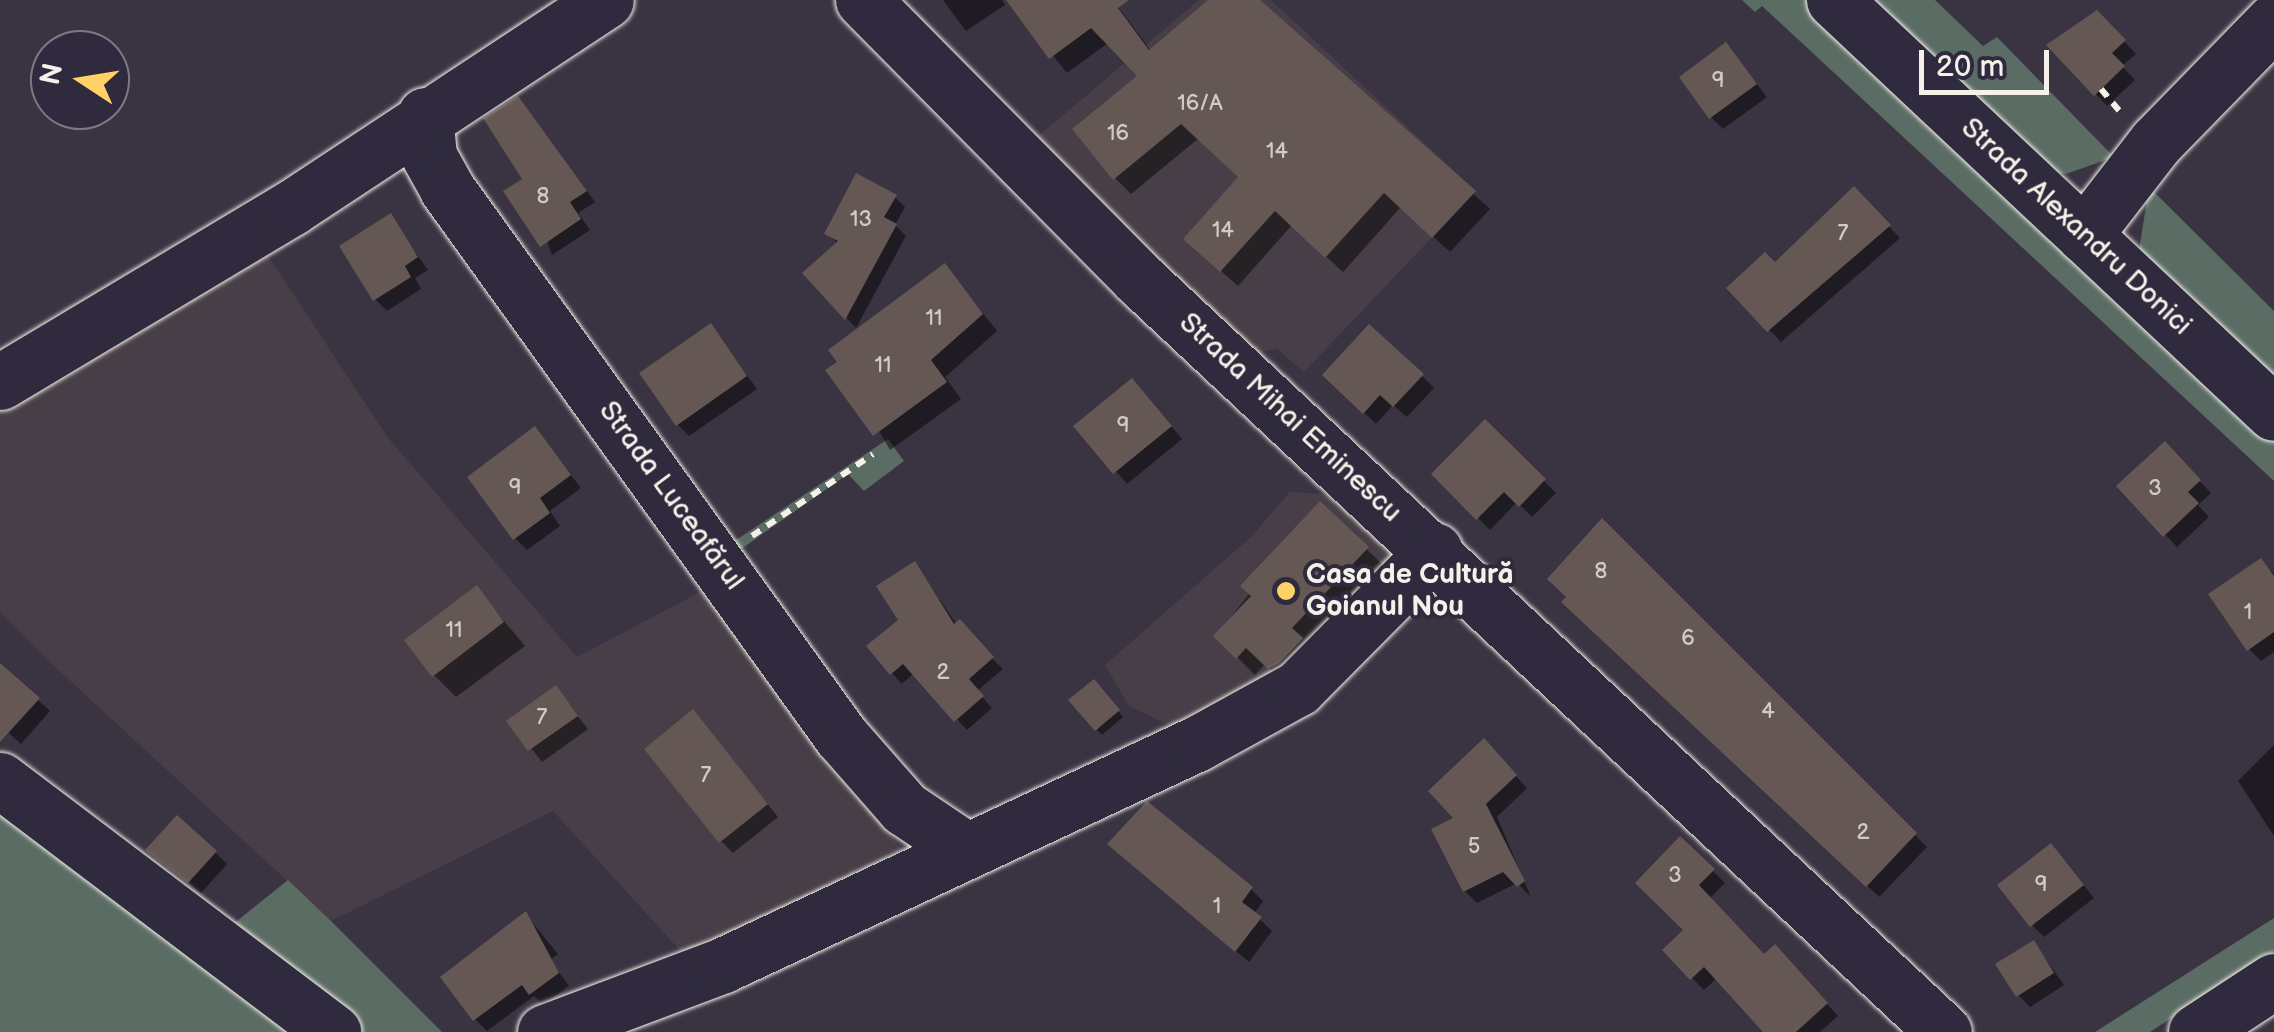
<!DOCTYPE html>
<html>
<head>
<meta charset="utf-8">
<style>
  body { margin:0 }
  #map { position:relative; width:2274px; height:1032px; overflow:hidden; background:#3a3342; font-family:"Balsamiq Sans",sans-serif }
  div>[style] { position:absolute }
  .built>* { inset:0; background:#473e47 }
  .green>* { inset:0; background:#5a6c64 }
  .shadow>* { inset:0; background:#0007 }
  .building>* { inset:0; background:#655854 }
  .path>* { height:6px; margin-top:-3px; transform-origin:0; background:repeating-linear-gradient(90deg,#f4f1e8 0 10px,transparent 0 18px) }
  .roads { filter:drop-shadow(0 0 2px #f4f1e8) drop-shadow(0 0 2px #f4f1e8) }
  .minor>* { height:55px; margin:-27.5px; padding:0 27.5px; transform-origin:27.5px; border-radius:27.5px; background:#2f2a3d }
  .dots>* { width:28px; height:28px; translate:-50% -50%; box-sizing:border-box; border:5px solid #2f2a3d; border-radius:50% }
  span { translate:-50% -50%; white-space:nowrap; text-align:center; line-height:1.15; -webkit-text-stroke:8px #2f2a3d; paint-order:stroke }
  .number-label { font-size:22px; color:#d0cbc3 }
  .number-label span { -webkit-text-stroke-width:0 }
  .street-label { font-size:28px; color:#f4f1e8 }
  .poi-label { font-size:28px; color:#f4f1e8; font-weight:700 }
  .left { translate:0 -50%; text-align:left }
  .north { position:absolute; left:30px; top:30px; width:100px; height:100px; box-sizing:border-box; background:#2f2a3d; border:2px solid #7e7a81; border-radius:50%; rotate:282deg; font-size:28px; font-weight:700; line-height:40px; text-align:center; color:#f4f1e8 }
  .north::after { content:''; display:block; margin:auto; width:35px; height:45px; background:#ffd166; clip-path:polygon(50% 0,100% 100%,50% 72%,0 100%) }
  .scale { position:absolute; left:1919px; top:50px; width:130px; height:45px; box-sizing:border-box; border:5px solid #f4f1e8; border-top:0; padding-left:12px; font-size:30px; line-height:35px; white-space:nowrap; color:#f4f1e8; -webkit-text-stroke:8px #2f2a3d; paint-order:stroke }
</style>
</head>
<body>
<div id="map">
  <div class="built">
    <i style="clip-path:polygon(1199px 0,1271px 0,1476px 191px,1304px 372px,1277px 349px,1250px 354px,1029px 144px)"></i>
    <i style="clip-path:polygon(260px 244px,389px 439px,577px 657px,702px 591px,901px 849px,686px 957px,553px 811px,331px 921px,55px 667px,0 612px,0 399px)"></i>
    <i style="clip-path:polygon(1290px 492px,1324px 494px,1406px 561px,1292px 677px,1189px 735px,1129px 706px,1105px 665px,1251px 537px)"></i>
  </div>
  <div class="green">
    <i style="clip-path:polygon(1742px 0,1805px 0,2274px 438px,2274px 481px,1762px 6px,1755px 12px)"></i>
    <i style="clip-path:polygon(1859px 0,1935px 0,1983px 46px,1997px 37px,2114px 157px,2066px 174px,2036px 167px)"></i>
    <i style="clip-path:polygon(2149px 187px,2274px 311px,2274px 393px,2137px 263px)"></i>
    <i style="clip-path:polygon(888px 439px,904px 461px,864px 491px,848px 474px,734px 554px,733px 542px)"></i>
    <i style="clip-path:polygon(0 796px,309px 1032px,0 1032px)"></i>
    <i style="clip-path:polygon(288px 880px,331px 921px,442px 1032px,362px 1032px,222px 933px)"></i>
    <i style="clip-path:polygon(2274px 918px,2274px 951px,2150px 1032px,2095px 1032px)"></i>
  </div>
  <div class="shadow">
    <i style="clip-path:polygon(943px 0,1002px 0,1005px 5px,966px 31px)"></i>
    <i style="clip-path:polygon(1113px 0,1151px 51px,1211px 0,1258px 0,1490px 209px,1450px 252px,1401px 207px,1343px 272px,1292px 225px,1238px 286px,1202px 254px,1241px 177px,1199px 138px,1131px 194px,1115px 178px,1141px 76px,1108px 43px,1067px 73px,1010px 2px)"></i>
    <i style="clip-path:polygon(2097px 13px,2136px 54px,2122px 66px,2135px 80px,2107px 106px,2050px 45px)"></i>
    <i style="clip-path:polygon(1726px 45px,1767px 97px,1723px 129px,1711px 117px)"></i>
    <i style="clip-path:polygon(527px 109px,595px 202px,578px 213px,590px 230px,552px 255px,525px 179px)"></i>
    <i style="clip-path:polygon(1854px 190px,1900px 238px,1781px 342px,1730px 288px,1776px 265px)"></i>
    <i style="clip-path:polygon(895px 197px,905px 207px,895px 225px,906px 236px,856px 328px,805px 274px,838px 244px,827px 233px)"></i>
    <i style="clip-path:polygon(390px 216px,428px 270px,415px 278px,421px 289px,387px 311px,375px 299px)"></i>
    <i style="clip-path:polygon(945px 266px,997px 331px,945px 377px,961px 399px,890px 450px,840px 363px)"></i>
    <i style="clip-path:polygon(711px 327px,757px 389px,689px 436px,677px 424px)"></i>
    <i style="clip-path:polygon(1325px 375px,1422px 376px,1434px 388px,1407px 417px,1393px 405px,1376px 424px)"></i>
    <i style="clip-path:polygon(1144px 393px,1182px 439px,1127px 484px,1077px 426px)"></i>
    <i style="clip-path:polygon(1485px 422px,1556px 493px,1532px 517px,1517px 502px,1490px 530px,1434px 474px)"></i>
    <i style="clip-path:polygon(535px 430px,581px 488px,550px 511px,560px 526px,527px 550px,515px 538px)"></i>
    <i style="clip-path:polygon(2165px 444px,2211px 493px,2198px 505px,2209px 517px,2177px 547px,2120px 486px)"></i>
    <i style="clip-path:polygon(1320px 504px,1384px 566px,1287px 684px,1265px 664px,1255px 675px,1216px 636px)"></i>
    <i style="clip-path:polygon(1602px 521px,1927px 847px,1879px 897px,1550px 579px)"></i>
    <i style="clip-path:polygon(2261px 561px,2274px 574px,2274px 652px,2261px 661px,2249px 649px)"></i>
    <i style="clip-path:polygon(915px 564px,957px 625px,1003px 669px,977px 691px,992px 708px,967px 730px,914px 673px,902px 684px,892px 673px)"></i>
    <i style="clip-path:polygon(477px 589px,525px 646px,456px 697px,434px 675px)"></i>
    <i style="clip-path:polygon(0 666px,50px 711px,21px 744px,0 725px)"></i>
    <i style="clip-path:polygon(1099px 688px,1123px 717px,1102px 735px,1096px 729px)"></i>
    <i style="clip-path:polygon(556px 689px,588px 729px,542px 762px,510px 721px)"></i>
    <i style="clip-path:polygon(704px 725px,778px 817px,733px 853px,721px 841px)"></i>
    <i style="clip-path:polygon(1484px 742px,1527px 788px,1497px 817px,1531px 897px,1517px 883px,1477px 903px,1465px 891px,1457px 819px)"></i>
    <i style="clip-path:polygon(2274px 745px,2274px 836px,2238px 781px)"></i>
    <i style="clip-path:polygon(1680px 839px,1725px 883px,1709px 899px,1764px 957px,1786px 959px,1838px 1016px,1820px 1032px,1767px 1032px,1717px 978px,1704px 990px,1665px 950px,1687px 930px)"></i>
    <i style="clip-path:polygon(148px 850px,215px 852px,227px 864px,201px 893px)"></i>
    <i style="clip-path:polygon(1122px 856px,1251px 889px,1263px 901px,1254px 914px,1272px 931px,1249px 962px)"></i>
    <i style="clip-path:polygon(2063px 859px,2094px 898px,2044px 937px,2032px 925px)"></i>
    <i style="clip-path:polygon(526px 915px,558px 954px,550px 960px,569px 986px,543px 1005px,534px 996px,487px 1031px,475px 1019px)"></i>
    <i style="clip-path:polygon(2034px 943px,2064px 985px,2030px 1007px,2018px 995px)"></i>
  </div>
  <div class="building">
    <i style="clip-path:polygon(1006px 0,1129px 0,1118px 8px,1149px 50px,1208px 0,1260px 0,1476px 191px,1432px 238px,1384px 193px,1325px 258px,1275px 211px,1220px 272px,1183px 239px,1238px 177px,1181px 124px,1113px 180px,1072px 129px,1137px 76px,1091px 28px,1049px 59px)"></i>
    <i style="clip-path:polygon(2097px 10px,2126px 40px,2112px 53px,2125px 66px,2094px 96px,2046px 45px)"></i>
    <i style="clip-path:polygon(1726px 42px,1757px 84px,1709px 119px,1679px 77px)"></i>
    <i style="clip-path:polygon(518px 96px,587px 191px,570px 202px,581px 219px,540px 247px,503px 191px,522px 179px,483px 118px)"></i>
    <i style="clip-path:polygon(856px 173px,897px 195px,884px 217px,897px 224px,845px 320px,802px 273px,838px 241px,824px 234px)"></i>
    <i style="clip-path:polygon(1854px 186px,1891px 225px,1767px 332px,1726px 288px,1765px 252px,1775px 262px)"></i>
    <i style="clip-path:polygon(391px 213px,418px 257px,405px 266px,411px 277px,373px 301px,339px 246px)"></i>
    <i style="clip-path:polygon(945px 263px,983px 314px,931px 360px,947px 382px,873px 436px,825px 370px,837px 362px,828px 350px)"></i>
    <i style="clip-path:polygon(711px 323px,747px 376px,676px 426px,639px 373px)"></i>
    <i style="clip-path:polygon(1369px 324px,1424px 374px,1393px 407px,1380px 395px,1363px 414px,1322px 375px)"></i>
    <i style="clip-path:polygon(1132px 378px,1172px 426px,1113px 474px,1073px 426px)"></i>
    <i style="clip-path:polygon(1485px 419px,1546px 479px,1519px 507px,1504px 492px,1476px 520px,1431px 474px)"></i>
    <i style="clip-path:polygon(535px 426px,571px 475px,540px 498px,550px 513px,513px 540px,467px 477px)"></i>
    <i style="clip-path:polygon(2165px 441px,2201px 480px,2188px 492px,2199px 503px,2163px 537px,2116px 486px)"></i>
    <i style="clip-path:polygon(1320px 501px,1369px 547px,1292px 628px,1303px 638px,1279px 663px,1268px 669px,1246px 648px,1236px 659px,1213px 636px,1251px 596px,1240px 586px)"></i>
    <i style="clip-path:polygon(1602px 518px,1917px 833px,1866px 887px,1561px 602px,1566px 597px,1547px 579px)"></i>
    <i style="clip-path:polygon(2261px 558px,2274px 576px,2274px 632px,2247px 651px,2208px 594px)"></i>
    <i style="clip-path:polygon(915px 561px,954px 624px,960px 619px,994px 657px,969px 679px,984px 696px,954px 722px,903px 664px,890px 675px,866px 646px,898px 620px,876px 586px)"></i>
    <i style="clip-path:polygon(477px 585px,504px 622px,432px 677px,404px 640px)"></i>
    <i style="clip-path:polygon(0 663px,40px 698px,0 742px)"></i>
    <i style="clip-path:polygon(1094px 679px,1120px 710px,1095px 731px,1068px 700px)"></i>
    <i style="clip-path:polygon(556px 685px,578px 716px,528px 751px,506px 721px)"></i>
    <i style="clip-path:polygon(693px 709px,768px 804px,719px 843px,644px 749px)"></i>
    <i style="clip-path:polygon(1484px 738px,1517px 775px,1486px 804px,1525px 881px,1517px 887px,1503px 872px,1463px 892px,1431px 829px,1453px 818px,1428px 791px)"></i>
    <i style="clip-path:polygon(1147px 801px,1253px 887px,1242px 902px,1262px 917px,1235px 952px,1107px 844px)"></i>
    <i style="clip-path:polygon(177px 815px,217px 851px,188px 883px,145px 850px)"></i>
    <i style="clip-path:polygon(1680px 836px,1715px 869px,1699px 885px,1764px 954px,1775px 944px,1828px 1003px,1796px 1032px,1763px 1032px,1704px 967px,1690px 980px,1662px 950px,1683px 930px,1635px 883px)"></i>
    <i style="clip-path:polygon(2051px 843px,2084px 885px,2030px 927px,1997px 885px)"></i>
    <i style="clip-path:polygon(526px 911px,559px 973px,529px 995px,522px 985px,473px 1021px,440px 977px)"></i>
    <i style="clip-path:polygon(2034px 940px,2054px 973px,2016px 997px,1995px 964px)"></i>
  </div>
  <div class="path">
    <i style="left:2101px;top:89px;width:31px;rotate:50deg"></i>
    <i style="left:752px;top:536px;width:146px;rotate:-34.1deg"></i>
  </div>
  <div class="roads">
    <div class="minor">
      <i style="left:863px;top:0;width:392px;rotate:45.3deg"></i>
      <i style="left:1139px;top:279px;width:1102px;rotate:43.09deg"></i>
      <i style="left:1834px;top:0;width:603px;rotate:43.19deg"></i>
      <i style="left:425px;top:115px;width:41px;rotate:84.4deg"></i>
      <i style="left:429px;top:156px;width:38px;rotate:61deg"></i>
      <i style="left:447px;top:189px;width:674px;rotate:54.24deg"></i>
      <i style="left:841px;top:736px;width:96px;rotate:48.8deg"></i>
      <i style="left:904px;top:808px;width:70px;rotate:33.9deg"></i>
      <i style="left:2084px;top:235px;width:118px;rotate:-52.3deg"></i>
      <i style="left:2156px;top:142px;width:169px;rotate:-45.7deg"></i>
      <i style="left:0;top:382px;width:339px;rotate:-30.9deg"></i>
      <i style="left:291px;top:208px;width:377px;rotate:-33.4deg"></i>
      <i style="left:0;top:780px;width:418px;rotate:37.1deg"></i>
      <i style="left:545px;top:1032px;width:190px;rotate:-20.6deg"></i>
      <i style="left:723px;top:965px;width:524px;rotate:-25.05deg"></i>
      <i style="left:1198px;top:743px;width:114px;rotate:-28.8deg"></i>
      <i style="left:1298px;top:688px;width:194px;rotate:-45.2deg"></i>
      <i style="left:2196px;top:1032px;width:93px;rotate:-33.2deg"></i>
    </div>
  </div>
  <div class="dots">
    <i style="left:1286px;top:591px;background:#ffd166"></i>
  </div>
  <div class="number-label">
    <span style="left:1718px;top:81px">9</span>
    <span style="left:1200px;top:104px">16/A</span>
    <span style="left:1118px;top:134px">16</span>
    <span style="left:1277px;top:152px">14</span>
    <span style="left:543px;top:197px">8</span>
    <span style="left:861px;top:220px">13</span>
    <span style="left:1223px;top:231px">14</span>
    <span style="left:1843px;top:234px">7</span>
    <span style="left:934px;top:319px">11</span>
    <span style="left:883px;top:366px">11</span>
    <span style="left:1123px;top:426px">9</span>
    <span style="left:515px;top:488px">9</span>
    <span style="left:2155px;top:489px">3</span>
    <span style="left:1601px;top:572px">8</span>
    <span style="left:2248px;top:613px">1</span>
    <span style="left:454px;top:631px">11</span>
    <span style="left:1688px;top:639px">6</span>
    <span style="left:943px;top:673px">2</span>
    <span style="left:1768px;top:712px">4</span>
    <span style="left:542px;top:718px">7</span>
    <span style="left:706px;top:776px">7</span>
    <span style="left:1863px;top:833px">2</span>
    <span style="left:1474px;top:847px">5</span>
    <span style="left:1675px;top:876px">3</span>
    <span style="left:2041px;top:885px">9</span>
    <span style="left:1217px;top:907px">1</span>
  </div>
  <div class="street-label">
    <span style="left:2076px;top:227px;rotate:43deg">Strada Alexandru Donici</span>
    <span style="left:1290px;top:418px;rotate:43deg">Strada Mihai Eminescu</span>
    <span style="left:671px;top:496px;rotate:54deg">Strada Luceafărul</span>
  </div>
  <div class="poi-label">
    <span class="left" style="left:1306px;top:591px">Casa de Cultură<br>Goianul Nou</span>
  </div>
  <div class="north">N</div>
  <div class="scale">20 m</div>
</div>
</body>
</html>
